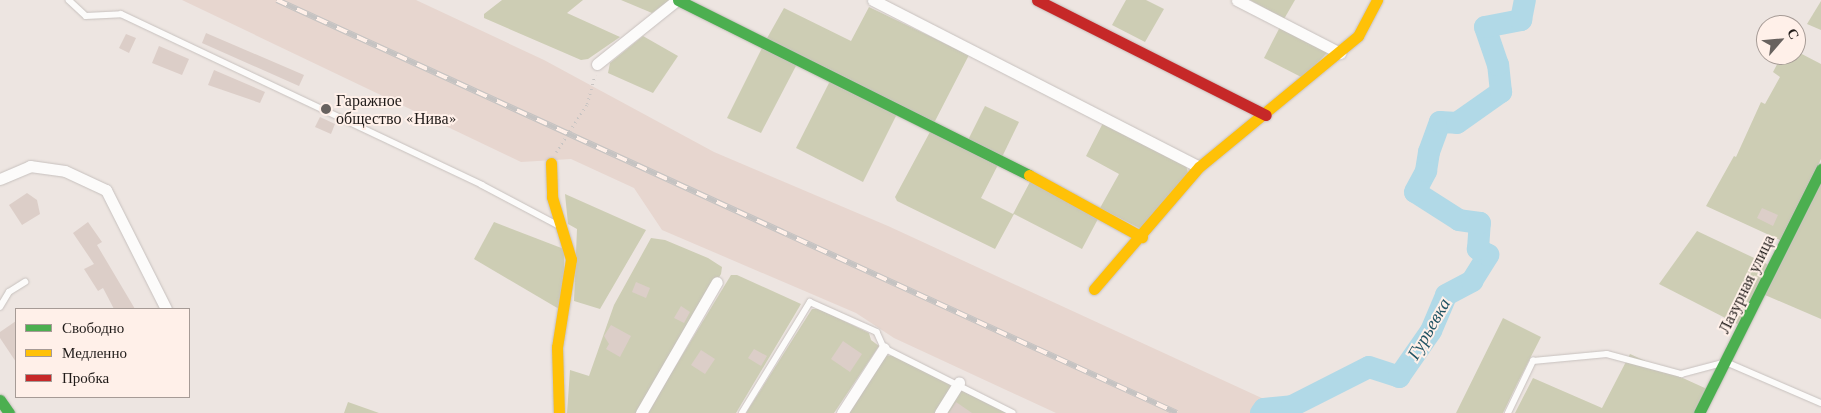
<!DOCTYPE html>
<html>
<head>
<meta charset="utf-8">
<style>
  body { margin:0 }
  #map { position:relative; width:1821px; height:413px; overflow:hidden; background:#ede5e1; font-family:"Libre Baskerville",serif }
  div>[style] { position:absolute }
  .built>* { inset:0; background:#e7d6cf }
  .green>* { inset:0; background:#cdcdb4 }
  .river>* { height:22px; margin:-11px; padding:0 11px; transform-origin:11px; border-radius:11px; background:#b1d9e7 }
  .building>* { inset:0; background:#dccec8 }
  .path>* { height:2.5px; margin-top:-1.25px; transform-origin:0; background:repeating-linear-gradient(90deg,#c9c5c3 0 1px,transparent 0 5px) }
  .roads { filter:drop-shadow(0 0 1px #c7c1be) drop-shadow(0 0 1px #c7c1be) }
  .lane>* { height:5.5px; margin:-2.75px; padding:0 2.75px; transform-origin:2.75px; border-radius:2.75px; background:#fcfbfa }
  .street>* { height:11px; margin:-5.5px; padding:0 5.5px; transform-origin:5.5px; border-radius:5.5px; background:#fcfbfa }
  .fast>* { height:11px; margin:-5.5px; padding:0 5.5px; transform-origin:5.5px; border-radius:5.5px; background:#4caf50 }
  .slow>* { height:11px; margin:-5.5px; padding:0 5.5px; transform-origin:5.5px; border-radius:5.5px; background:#ffc107 }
  .jam>* { height:11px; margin:-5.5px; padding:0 5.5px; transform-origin:5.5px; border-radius:5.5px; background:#c62828 }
  .rail>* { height:5.5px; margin-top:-2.75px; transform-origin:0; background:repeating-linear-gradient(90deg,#fff0e9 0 11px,#c5c3c2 0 22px); box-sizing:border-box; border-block:1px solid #c5c3c2 }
  .dots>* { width:14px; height:14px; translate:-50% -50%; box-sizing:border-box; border:2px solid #fff0e9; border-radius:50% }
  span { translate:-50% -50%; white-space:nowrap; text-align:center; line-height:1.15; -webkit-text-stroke:4px #fff0e9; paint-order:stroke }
  .poi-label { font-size:16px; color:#201b19 }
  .left { translate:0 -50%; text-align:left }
  .street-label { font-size:16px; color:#201b19 }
  .water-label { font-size:18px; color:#225464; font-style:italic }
  .legend { position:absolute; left:15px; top:308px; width:175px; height:90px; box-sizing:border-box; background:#fff0e9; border:1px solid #a69b96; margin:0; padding:6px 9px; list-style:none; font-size:15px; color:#201b19 }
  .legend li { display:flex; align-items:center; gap:10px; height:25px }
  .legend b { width:25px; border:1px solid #a69b96 }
  .north { position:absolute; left:1756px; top:15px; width:50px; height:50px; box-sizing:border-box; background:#fff0e9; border:1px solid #a69b96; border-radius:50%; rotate:63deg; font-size:14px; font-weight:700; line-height:20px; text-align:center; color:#201b19 }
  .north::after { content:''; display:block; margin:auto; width:18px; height:22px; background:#68625f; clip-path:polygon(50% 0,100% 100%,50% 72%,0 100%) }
</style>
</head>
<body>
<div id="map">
  <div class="built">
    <i style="clip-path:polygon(182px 0,416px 0,544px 60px,714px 152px,888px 226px,1294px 413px,1056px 413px,894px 338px,856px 313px,662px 230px,634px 188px,571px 159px,521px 162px)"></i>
  </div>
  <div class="green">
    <i style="clip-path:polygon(502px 0,583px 0,567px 13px,620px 37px,588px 59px,581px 60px,484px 18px,484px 14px)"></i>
    <i style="clip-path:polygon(621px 0,670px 0,652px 13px)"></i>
    <i style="clip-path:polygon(1126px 0,1146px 0,1164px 9px,1145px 42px,1112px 25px)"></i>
    <i style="clip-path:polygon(1250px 0,1295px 0,1284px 19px)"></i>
    <i style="clip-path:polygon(1821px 1px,1821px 30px,1807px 24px)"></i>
    <i style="clip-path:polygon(869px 7px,969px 55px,934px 123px,766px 40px,784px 8px,851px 41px)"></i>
    <i style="clip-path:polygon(1281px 25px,1317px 43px,1327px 53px,1303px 78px,1264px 58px)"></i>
    <i style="clip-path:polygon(643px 36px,678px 56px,653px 93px,608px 73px,610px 63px)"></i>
    <i style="clip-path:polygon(762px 48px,797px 64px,761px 133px,727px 118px)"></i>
    <i style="clip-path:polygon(1796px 51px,1821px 64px,1821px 159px,1782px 241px,1706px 206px,1734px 156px,1736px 157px,1761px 102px,1765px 104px,1780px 77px,1773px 72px,1782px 55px,1796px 55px)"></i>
    <i style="clip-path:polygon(830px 81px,897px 114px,863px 182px,796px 148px)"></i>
    <i style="clip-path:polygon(985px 106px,1019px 122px,1002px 157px,968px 140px)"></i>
    <i style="clip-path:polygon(1103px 123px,1186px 165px,1188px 173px,1141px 229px,1100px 208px,1119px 174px,1086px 156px)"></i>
    <i style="clip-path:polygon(931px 130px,999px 163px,981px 198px,1013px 214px,1031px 180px,1099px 217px,1082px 249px,1014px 214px,995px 249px,897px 201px,895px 197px)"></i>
    <i style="clip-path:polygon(1821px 180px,1821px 319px,1765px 295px)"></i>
    <i style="clip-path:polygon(565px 194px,646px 230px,600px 309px,574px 301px,577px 229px,568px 224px)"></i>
    <i style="clip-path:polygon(494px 222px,564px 249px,564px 276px,559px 309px,474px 259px)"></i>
    <i style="clip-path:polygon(1697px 231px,1769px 265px,1739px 325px,1659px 284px)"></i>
    <i style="clip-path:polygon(651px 238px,665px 240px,708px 258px,722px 267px,721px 274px,637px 413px,567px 413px,570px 370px,589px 376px,614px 305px)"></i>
    <i style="clip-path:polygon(731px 275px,737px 275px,801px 304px,736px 413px,647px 413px)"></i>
    <i style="clip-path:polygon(812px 309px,819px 309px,869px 333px,871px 340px,879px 346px,834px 413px,746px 413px)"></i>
    <i style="clip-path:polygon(1503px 318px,1541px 337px,1517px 384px,1503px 413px,1456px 413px)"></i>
    <i style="clip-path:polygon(1630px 354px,1707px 389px,1695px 413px,1515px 413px,1533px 378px,1602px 408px)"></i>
    <i style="clip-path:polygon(883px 355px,895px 356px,949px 382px,951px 388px,935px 413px,845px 413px)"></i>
    <i style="clip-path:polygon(963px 390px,1009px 413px,944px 413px,958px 392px)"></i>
    <i style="clip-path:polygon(348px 402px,379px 413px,344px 413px)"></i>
  </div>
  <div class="river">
    <i style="left:1261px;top:413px;width:5px;rotate:-53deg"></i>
    <i style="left:1264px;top:409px;width:28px;rotate:-6deg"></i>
    <i style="left:1292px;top:406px;width:86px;rotate:-26.9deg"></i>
    <i style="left:1369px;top:367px;width:32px;rotate:18deg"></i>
    <i style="left:1399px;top:377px;width:56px;rotate:-55.2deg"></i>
    <i style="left:1431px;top:331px;width:39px;rotate:-67deg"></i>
    <i style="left:1446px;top:295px;width:30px;rotate:-28deg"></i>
    <i style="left:1472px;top:281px;width:31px;rotate:-58deg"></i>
    <i style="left:1488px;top:255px;width:12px;rotate:-149deg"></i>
    <i style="left:1478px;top:249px;width:26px;rotate:-86deg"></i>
    <i style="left:1480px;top:223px;width:21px;rotate:-172deg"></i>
    <i style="left:1459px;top:220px;width:52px;rotate:-147.5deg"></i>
    <i style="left:1415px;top:192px;width:24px;rotate:-62deg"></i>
    <i style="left:1426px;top:171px;width:19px;rotate:-81deg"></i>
    <i style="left:1429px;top:152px;width:32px;rotate:-70deg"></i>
    <i style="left:1440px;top:122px;width:17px;rotate:3deg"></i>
    <i style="left:1457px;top:123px;width:54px;rotate:-35.2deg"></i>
    <i style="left:1501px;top:92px;width:27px;rotate:-96deg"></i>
    <i style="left:1498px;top:65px;width:40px;rotate:-108.9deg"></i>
    <i style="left:1485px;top:27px;width:37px;rotate:-11deg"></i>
    <i style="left:1521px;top:20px;width:20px;rotate:-79deg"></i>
  </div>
  <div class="building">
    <i style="clip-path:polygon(206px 33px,304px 75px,299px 86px,202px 43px)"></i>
    <i style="clip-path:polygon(126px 34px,136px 38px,129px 53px,119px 48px)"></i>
    <i style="clip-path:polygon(159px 46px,189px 59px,182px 75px,152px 63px)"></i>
    <i style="clip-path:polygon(214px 70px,265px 92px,260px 103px,208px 85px)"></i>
    <i style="clip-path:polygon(320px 117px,335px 124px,331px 134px,315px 127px)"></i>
    <i style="clip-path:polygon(27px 193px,37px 200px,40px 214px,22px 225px,9px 205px)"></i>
    <i style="clip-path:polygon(1762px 208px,1778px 215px,1773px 226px,1757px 218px)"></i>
    <i style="clip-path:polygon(88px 222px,102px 242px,97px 245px,135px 309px,114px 309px,103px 288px,98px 291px,84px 269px,94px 264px,73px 233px)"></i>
    <i style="clip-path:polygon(636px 282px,650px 288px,646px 298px,632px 292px)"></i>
    <i style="clip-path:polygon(681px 306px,690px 312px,684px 323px,674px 318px)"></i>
    <i style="clip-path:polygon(16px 321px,16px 362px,0 338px,0 332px)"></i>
    <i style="clip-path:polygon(611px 325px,631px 336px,620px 357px,606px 349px,609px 344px,604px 336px)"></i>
    <i style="clip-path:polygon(843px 341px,862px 354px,850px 372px,831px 359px)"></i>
    <i style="clip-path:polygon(754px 349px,767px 356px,761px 366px,748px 358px)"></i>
    <i style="clip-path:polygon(701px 350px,715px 359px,705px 374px,691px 365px)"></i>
    <i style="clip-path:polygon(956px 402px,972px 413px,949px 413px)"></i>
  </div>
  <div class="path">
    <i style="left:556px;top:152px;width:57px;rotate:-57.1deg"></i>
    <i style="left:587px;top:104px;width:30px;rotate:-75deg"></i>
  </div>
  <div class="roads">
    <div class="lane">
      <i style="left:69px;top:0;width:23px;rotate:43deg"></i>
      <i style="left:86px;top:16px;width:35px;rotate:-3deg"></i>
      <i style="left:121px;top:14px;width:399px;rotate:25.3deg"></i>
      <i style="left:482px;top:185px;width:86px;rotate:27.8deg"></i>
      <i style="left:0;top:307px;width:17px;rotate:-59deg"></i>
      <i style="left:9px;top:292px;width:19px;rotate:-32deg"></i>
      <i style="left:742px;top:413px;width:130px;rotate:-58.5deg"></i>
      <i style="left:810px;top:302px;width:73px;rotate:24.1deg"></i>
      <i style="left:877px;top:332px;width:17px;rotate:66deg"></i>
      <i style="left:884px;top:348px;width:144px;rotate:26.7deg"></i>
      <i style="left:1508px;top:413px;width:58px;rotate:-64.3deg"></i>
      <i style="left:1533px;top:361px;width:74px;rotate:-5.4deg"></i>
      <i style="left:1607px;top:354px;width:77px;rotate:15.1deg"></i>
      <i style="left:1681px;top:374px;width:47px;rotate:-14.9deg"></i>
      <i style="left:1726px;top:362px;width:103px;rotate:23.3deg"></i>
    </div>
    <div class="street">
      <i style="left:873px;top:0;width:366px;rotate:27.1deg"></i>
      <i style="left:1237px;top:0;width:116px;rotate:27.2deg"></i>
      <i style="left:597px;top:64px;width:102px;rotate:-38.7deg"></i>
      <i style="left:0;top:179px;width:33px;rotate:-23deg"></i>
      <i style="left:30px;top:166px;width:35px;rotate:8deg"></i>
      <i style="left:65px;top:171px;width:45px;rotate:24.9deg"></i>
      <i style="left:106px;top:190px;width:133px;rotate:63.2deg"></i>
      <i style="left:641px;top:413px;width:151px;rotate:-59.9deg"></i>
      <i style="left:842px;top:413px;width:77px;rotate:-57.1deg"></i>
      <i style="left:940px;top:413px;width:36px;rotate:-58deg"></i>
    </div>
    <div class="fast">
      <i style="left:678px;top:0;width:392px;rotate:26.5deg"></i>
      <i style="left:0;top:400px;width:16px;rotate:55deg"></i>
      <i style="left:1699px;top:413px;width:273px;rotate:-63.4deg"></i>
    </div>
    <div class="slow">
      <i style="left:551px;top:163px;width:34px;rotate:88deg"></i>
      <i style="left:552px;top:197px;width:65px;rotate:73deg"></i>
      <i style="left:571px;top:259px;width:89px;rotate:99deg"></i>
      <i style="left:557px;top:347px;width:66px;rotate:88.3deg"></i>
      <i style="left:1029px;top:175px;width:129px;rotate:28.8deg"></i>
      <i style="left:1094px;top:289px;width:161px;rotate:-49.3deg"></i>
      <i style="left:1199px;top:167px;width:206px;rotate:-39.5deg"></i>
      <i style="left:1358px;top:36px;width:41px;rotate:-62.2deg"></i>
    </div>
    <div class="jam">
      <i style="left:1037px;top:0;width:256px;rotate:26.7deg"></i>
    </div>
  </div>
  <div class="rail">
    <i style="left:277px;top:0;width:990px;rotate:24.65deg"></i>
  </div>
  <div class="dots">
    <i style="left:326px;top:109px;background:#68625f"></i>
  </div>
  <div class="poi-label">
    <span class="left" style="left:336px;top:109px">Гаражное<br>общество «Нива»</span>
  </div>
  <div class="street-label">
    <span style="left:1746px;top:284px;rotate:-64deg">Лазурная улица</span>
  </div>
  <div class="water-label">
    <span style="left:1429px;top:329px;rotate:-60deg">Гурьевка</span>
  </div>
  <ul class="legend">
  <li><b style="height:6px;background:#4caf50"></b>Свободно</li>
  <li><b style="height:6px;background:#ffc107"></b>Медленно</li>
  <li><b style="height:6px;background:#c62828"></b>Пробка</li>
  </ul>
  <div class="north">С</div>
</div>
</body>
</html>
